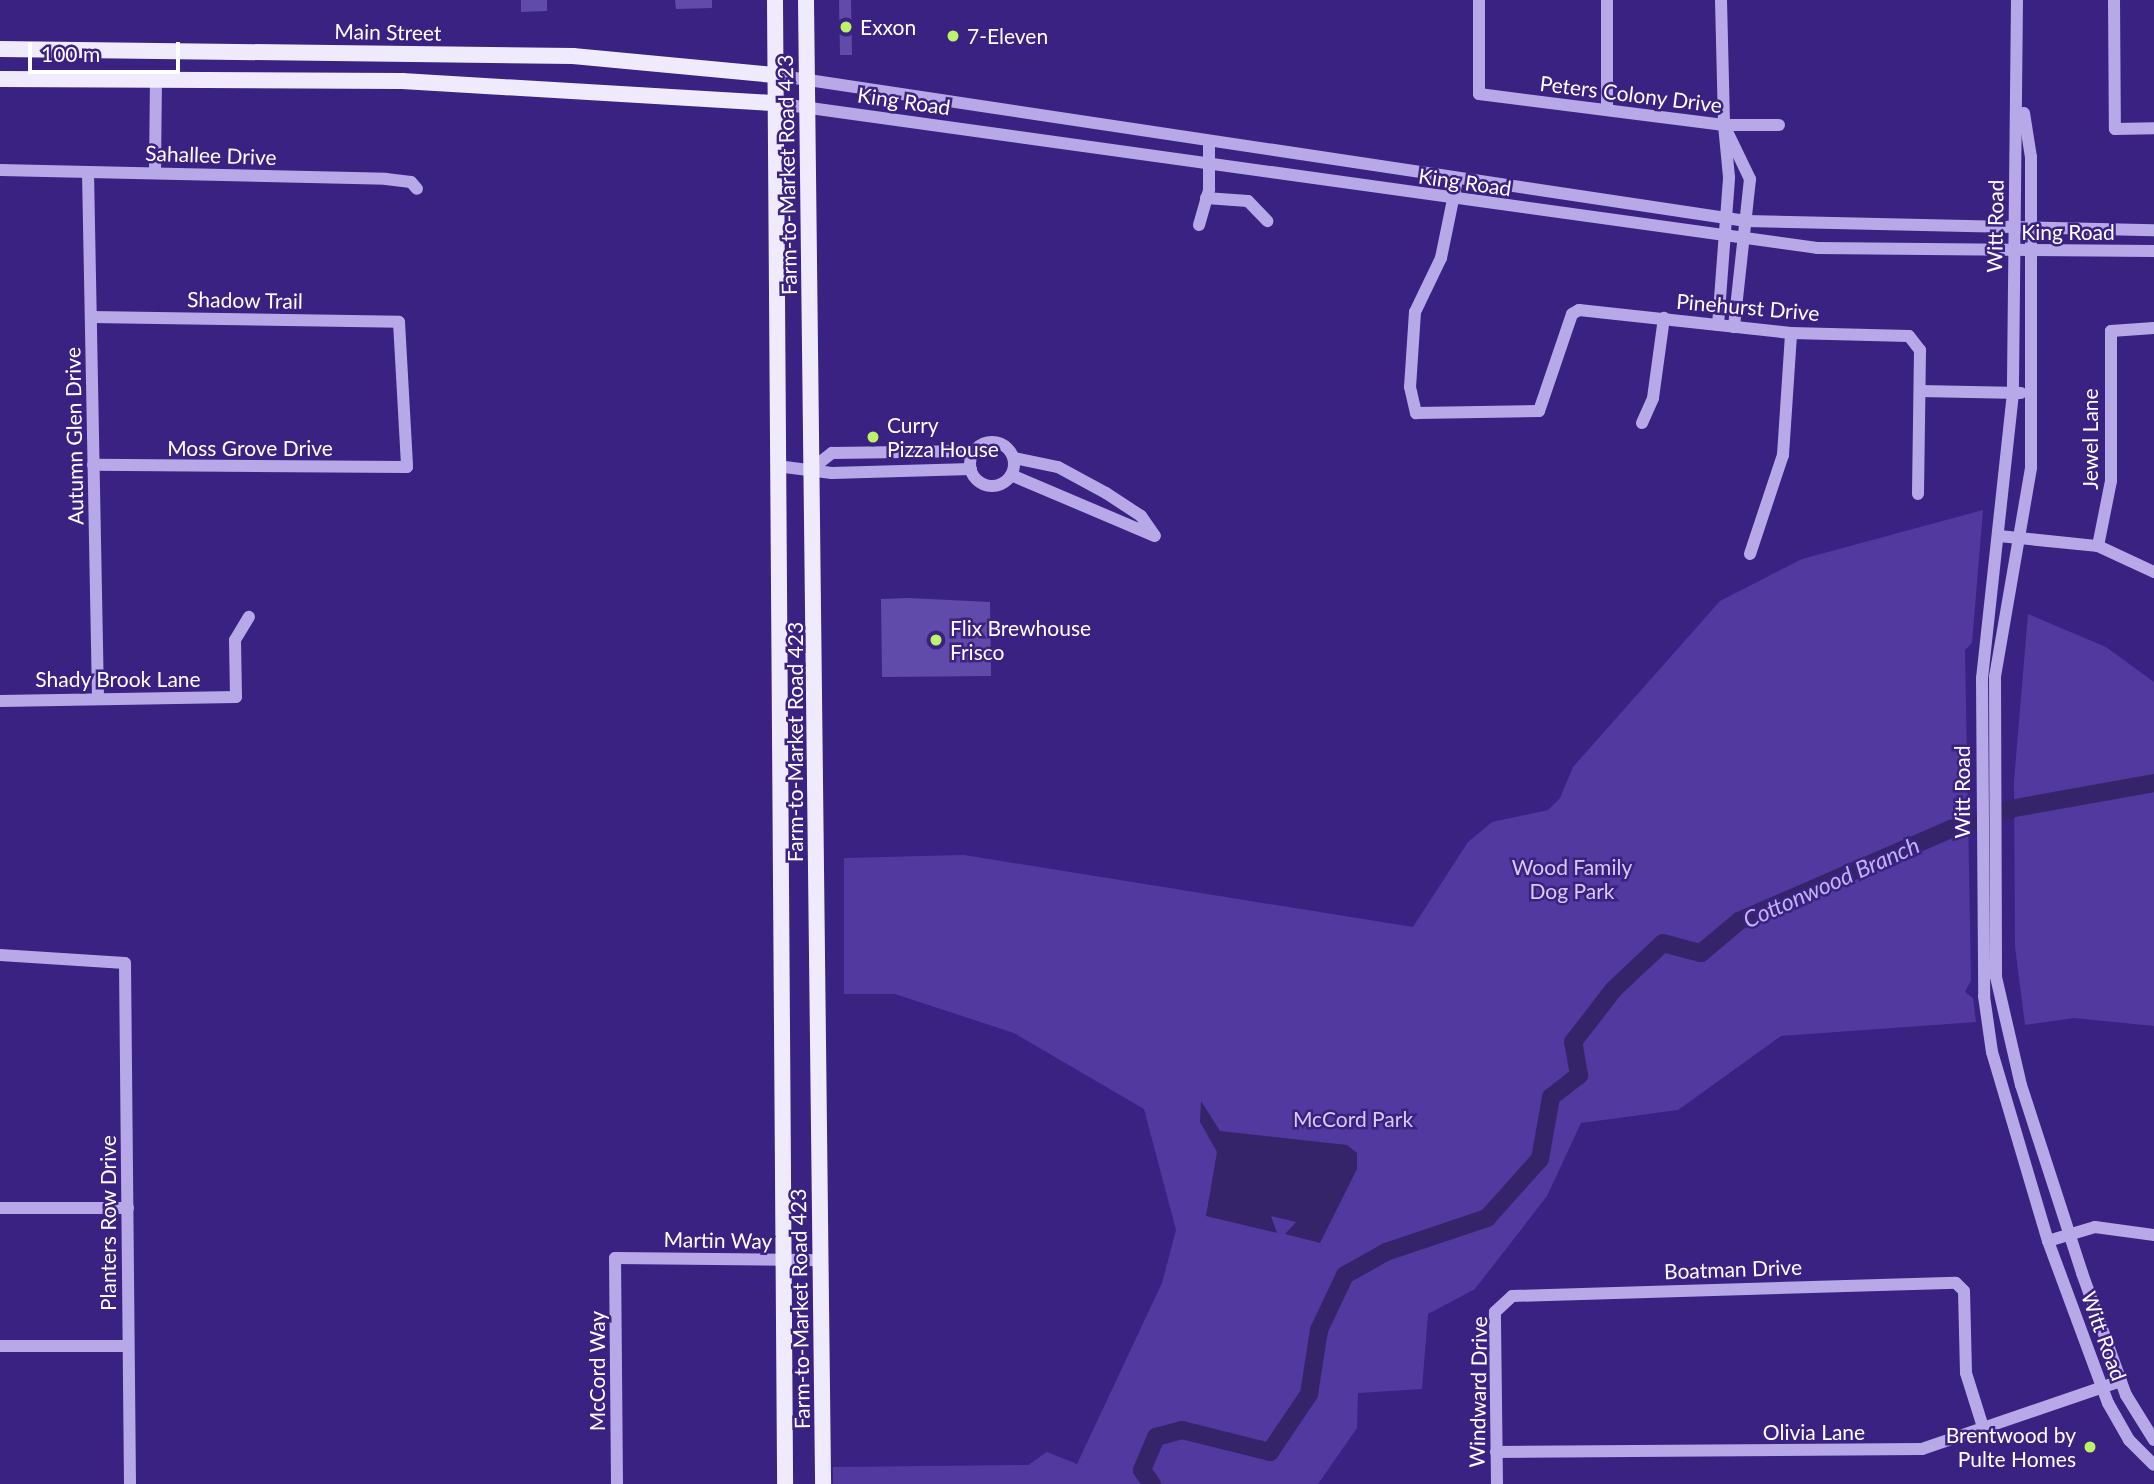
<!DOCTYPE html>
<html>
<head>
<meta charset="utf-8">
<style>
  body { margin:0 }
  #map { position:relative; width:2154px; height:1484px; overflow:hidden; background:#392281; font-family:Lato,sans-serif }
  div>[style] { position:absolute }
  .green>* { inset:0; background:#5139a0 }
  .water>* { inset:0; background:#36246b }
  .river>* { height:18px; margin:-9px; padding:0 9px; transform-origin:9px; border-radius:9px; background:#36246b }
  .building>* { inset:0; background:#614baa }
  .minor>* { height:12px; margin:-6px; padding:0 6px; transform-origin:6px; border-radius:6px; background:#b7a9e7 }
  .minor>.ring { margin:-6px; padding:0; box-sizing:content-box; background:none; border:12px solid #b7a9e7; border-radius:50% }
  .major>* { height:16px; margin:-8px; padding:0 8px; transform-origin:8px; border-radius:8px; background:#f0eafd }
  .dots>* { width:19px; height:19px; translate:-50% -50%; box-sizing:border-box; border:4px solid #392281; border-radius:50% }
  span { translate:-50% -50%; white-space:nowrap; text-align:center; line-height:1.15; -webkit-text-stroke:5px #392281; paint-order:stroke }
  .poi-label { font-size:21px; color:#fff }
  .left { translate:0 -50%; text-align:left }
  .right { translate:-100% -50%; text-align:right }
  .street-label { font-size:21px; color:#fff }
  .park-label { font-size:21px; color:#d6ccf6 }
  .water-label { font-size:23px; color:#c1b4ef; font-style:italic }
  .scale { position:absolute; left:28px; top:42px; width:152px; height:32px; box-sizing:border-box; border:4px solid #fff; border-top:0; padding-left:9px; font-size:21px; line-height:24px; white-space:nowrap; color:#fff; -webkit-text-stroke:5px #392281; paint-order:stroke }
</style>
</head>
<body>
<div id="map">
  <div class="green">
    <i style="clip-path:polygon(1983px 510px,1972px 643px,1965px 650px,1971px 980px,1965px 992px,1973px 998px,1976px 1022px,1781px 1036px,1678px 1110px,1581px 1123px,1547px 1196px,1475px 1289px,1428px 1314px,1422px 1389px,1358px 1393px,1357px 1428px,1318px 1484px,833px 1484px,833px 1467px,1028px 1465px,1047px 1452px,1077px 1464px,1162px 1283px,1176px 1230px,1144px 1109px,1014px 1033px,895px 994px,844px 994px,844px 858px,964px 855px,1413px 927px,1468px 842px,1492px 822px,1548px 810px,1560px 798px,1573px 767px,1720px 601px,1802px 559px)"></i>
    <i style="clip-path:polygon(2028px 614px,2106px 647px,2154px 682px,2154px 1026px,2074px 1018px,2025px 1025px,2015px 947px,2014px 781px)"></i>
  </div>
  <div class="water">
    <i style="clip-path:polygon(1201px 1101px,1220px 1131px,1347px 1145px,1357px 1153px,1357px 1169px,1320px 1243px,1285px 1234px,1296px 1222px,1271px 1216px,1277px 1233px,1206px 1216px,1217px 1152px,1200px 1122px)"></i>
  </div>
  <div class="river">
    <i style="left:1152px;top:1484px;width:17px;rotate:-126deg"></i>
    <i style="left:1142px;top:1470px;width:36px;rotate:-67deg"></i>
    <i style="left:1156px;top:1437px;width:27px;rotate:-15deg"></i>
    <i style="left:1182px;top:1430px;width:91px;rotate:14deg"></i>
    <i style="left:1270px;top:1452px;width:70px;rotate:-56.1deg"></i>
    <i style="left:1309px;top:1394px;width:65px;rotate:-81.1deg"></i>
    <i style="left:1319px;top:1330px;width:61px;rotate:-64.7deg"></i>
    <i style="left:1345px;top:1275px;width:47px;rotate:-29.3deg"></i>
    <i style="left:1386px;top:1252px;width:107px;rotate:-18.6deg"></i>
    <i style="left:1487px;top:1218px;width:79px;rotate:-48.1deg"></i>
    <i style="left:1540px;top:1159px;width:63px;rotate:-79.9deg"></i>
    <i style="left:1551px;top:1097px;width:36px;rotate:-38deg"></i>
    <i style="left:1579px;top:1075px;width:34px;rotate:-100deg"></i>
    <i style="left:1573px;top:1042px;width:67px;rotate:-52.3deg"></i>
    <i style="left:1614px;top:989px;width:67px;rotate:-43.2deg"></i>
    <i style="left:1663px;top:943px;width:39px;rotate:15deg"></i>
    <i style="left:1701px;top:953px;width:50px;rotate:-40.1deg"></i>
    <i style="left:1739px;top:921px;width:231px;rotate:-23.5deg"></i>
    <i style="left:1951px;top:829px;width:67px;rotate:-18.2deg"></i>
    <i style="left:2015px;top:808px;width:141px;rotate:-10.2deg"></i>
  </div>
  <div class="building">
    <i style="clip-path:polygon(521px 0,547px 0,547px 11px,521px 12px)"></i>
    <i style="clip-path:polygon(675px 0,712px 0,712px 8px,676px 9px)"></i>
    <i style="clip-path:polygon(839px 0,851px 0,852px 55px,840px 55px)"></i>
    <i style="clip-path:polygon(908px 598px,990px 602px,991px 676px,882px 677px,881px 599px)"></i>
  </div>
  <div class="minor">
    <i style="left:1479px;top:0;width:94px;rotate:90deg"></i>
    <i style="left:1479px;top:94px;width:247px;rotate:7.2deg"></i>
    <i style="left:1724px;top:125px;width:55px"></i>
    <i style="left:1721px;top:0;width:125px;rotate:88.6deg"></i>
    <i style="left:2017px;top:0;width:393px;rotate:90.6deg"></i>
    <i style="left:2013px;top:393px;width:287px;rotate:96.2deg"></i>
    <i style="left:1982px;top:678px;width:318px;rotate:89.6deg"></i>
    <i style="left:1984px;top:996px;width:57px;rotate:81.9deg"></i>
    <i style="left:1992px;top:1052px;width:197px;rotate:73.5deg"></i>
    <i style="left:2048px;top:1241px;width:173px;rotate:69.7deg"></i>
    <i style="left:2108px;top:1403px;width:43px;rotate:60.4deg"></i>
    <i style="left:2129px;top:1440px;width:35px;rotate:45deg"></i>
    <i style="left:2114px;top:0;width:129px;rotate:89.6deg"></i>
    <i style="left:2115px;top:129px;width:39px;rotate:-1deg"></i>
    <i style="left:775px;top:75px;width:982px;rotate:8.55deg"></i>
    <i style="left:1746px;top:221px;width:408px;rotate:1.3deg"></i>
    <i style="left:774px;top:103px;width:1053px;rotate:7.91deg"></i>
    <i style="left:1817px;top:248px;width:337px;rotate:0.5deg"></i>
    <i style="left:1607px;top:109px;width:109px;rotate:-90deg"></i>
    <i style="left:2024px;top:113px;width:45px;rotate:81deg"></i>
    <i style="left:2031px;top:157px;width:311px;rotate:90deg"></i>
    <i style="left:2031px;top:468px;width:212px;rotate:99.8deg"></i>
    <i style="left:1995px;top:677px;width:300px;rotate:89.8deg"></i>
    <i style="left:1996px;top:977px;width:111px;rotate:77deg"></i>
    <i style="left:2021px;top:1085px;width:198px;rotate:72deg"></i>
    <i style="left:2082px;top:1273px;width:130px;rotate:70.2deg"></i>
    <i style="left:2126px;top:1395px;width:53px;rotate:58.1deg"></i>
    <i style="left:0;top:170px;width:386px;rotate:1.3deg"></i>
    <i style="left:386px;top:179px;width:25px;rotate:7deg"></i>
    <i style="left:411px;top:182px;width:9px;rotate:49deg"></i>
    <i style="left:88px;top:172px;width:527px;rotate:88.91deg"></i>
    <i style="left:155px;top:172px;width:92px;rotate:-89.4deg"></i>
    <i style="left:1457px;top:180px;width:80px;rotate:101.6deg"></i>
    <i style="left:1441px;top:258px;width:60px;rotate:115.7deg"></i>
    <i style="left:1415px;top:312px;width:75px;rotate:93.8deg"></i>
    <i style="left:1410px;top:387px;width:27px;rotate:77deg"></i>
    <i style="left:1416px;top:413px;width:123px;rotate:-0.9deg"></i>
    <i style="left:1539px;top:411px;width:102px;rotate:-71.2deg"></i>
    <i style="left:1572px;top:314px;width:8px;rotate:-30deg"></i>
    <i style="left:1579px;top:310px;width:213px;rotate:6.2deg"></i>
    <i style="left:1791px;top:333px;width:118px;rotate:1.5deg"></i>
    <i style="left:1909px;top:336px;width:18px;rotate:52deg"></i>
    <i style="left:1920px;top:350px;width:144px;rotate:90.8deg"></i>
    <i style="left:1206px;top:198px;width:42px;rotate:4.1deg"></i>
    <i style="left:1248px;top:201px;width:28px;rotate:46deg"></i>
    <i style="left:1199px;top:225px;width:37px;rotate:-74deg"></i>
    <i style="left:1209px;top:189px;width:47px;rotate:-90deg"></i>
    <i style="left:91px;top:317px;width:308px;rotate:0.9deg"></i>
    <i style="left:399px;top:322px;width:145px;rotate:86.8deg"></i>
    <i style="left:407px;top:467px;width:314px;rotate:-179.6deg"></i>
    <i style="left:1718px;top:325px;width:148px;rotate:-85.7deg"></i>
    <i style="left:1729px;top:177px;width:52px;rotate:-95.5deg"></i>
    <i style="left:1724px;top:125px;width:60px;rotate:64.3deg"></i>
    <i style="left:1750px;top:179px;width:149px;rotate:96.2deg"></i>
    <i style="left:1920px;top:391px;width:101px;rotate:1.1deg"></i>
    <i style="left:1642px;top:423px;width:27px;rotate:-66deg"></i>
    <i style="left:1653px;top:398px;width:81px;rotate:-82.2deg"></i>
    <i class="ring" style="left:970px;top:442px;width:32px;height:32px"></i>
    <i style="left:1014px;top:458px;width:45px;rotate:11.6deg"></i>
    <i style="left:1058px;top:467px;width:55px;rotate:28.4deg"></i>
    <i style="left:1106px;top:493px;width:42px;rotate:33.3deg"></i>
    <i style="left:1141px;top:516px;width:24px;rotate:55deg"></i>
    <i style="left:777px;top:466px;width:55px;rotate:7.3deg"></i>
    <i style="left:832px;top:473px;width:139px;rotate:-1.6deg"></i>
    <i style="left:814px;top:467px;width:23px;rotate:-38deg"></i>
    <i style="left:832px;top:453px;width:142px;rotate:-0.8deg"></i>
    <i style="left:1011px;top:475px;width:156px;rotate:23deg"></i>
    <i style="left:1999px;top:536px;width:100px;rotate:5.8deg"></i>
    <i style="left:2098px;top:546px;width:62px;rotate:24.9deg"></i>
    <i style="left:2098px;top:546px;width:66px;rotate:-78.7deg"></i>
    <i style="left:2111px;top:481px;width:150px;rotate:-90deg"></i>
    <i style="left:2111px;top:331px;width:43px;rotate:-4deg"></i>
    <i style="left:1750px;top:554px;width:104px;rotate:-71.6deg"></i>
    <i style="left:1783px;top:455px;width:122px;rotate:-86.2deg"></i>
    <i style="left:0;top:701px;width:236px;rotate:-1deg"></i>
    <i style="left:236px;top:697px;width:57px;rotate:-91deg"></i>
    <i style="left:235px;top:640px;width:27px;rotate:-59deg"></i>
    <i style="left:0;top:955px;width:125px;rotate:3.7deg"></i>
    <i style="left:125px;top:963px;width:521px;rotate:89.45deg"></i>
    <i style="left:0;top:1208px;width:128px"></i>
    <i style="left:2048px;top:1241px;width:49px;rotate:-16.6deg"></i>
    <i style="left:2095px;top:1227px;width:60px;rotate:7.7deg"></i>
    <i style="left:0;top:1346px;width:128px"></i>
    <i style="left:1496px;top:1452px;width:426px;rotate:-0.4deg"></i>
    <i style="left:1922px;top:1449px;width:210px;rotate:-18.9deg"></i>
    <i style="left:617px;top:1484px;width:226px;rotate:-90.5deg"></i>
    <i style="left:615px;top:1258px;width:205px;rotate:0.6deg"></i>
    <i style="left:1497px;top:1484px;width:172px;rotate:-90.7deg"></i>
    <i style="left:1495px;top:1312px;width:23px;rotate:-43deg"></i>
    <i style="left:1512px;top:1296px;width:444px;rotate:-1.7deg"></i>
    <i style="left:1956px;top:1283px;width:11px;rotate:45deg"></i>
    <i style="left:1964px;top:1291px;width:82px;rotate:88.6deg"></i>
    <i style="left:1966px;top:1373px;width:53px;rotate:72.6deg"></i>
  </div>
  <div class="major">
    <i style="left:775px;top:0;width:1484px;rotate:89.61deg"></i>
    <i style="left:806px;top:0;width:1484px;rotate:89.34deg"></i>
    <i style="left:0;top:49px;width:573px;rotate:0.7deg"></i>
    <i style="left:573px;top:56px;width:203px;rotate:5.4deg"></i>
    <i style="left:0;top:79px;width:402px;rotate:0.3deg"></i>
    <i style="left:402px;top:81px;width:373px;rotate:3.4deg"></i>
  </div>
  <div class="dots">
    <i style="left:846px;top:27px;background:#bdf36b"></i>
    <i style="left:953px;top:36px;background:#bdf36b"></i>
    <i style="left:873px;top:437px;background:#bdf36b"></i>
    <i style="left:936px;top:640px;background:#bdf36b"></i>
    <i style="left:2090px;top:1447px;background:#bdf36b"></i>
  </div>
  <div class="poi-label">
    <span class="left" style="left:860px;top:27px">Exxon</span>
    <span class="left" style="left:967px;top:36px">7-Eleven</span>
    <span class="left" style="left:887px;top:437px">Curry<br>Pizza House</span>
    <span class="left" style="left:950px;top:640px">Flix Brewhouse<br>Frisco</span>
    <span class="right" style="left:2076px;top:1447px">Brentwood by<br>Pulte Homes</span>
  </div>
  <div class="street-label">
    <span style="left:388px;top:32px;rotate:1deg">Main Street</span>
    <span style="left:1631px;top:94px;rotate:7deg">Peters Colony Drive</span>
    <span style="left:904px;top:101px;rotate:8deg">King Road</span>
    <span style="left:211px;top:155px;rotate:2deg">Sahallee Drive</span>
    <span style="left:787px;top:175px;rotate:-91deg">Farm-to-Market Road 423</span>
    <span style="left:1465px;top:182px;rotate:8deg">King Road</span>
    <span style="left:1995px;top:226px;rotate:-89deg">Witt Road</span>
    <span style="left:2068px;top:232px">King Road</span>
    <span style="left:245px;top:300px;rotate:1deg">Shadow Trail</span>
    <span style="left:1748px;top:307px;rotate:5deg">Pinehurst Drive</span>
    <span style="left:74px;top:436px;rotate:-91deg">Autumn Glen Drive</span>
    <span style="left:2090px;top:439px;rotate:-90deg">Jewel Lane</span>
    <span style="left:250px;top:448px">Moss Grove Drive</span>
    <span style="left:118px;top:679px">Shady Brook Lane</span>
    <span style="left:795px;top:742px;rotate:-90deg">Farm-to-Market Road 423</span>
    <span style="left:1962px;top:792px;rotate:-90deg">Witt Road</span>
    <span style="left:108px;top:1223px;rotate:-90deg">Planters Row Drive</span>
    <span style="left:718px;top:1240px;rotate:1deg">Martin Way</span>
    <span style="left:1733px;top:1269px;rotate:-2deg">Boatman Drive</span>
    <span style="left:800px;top:1309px;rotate:-91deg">Farm-to-Market Road 423</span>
    <span style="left:2104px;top:1336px;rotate:70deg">Witt Road</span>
    <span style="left:597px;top:1371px;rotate:-90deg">McCord Way</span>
    <span style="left:1478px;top:1392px;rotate:-89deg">Windward Drive</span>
    <span style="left:1814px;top:1432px">Olivia Lane</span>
  </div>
  <div class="park-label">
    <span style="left:1572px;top:879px">Wood Family<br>Dog Park</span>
    <span style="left:1353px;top:1119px">McCord Park</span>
  </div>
  <div class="water-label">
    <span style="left:1831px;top:882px;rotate:-24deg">Cottonwood Branch</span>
  </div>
  <div class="scale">100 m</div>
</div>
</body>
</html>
